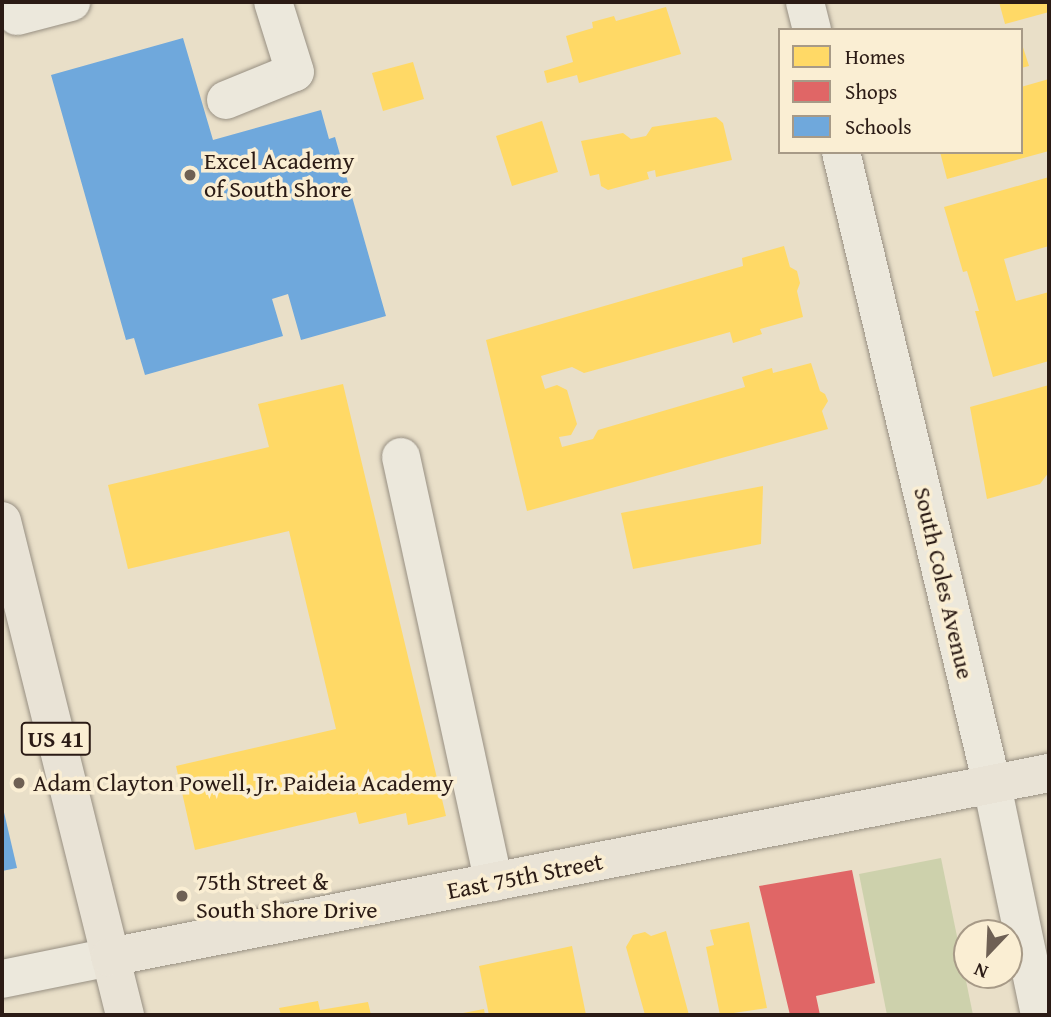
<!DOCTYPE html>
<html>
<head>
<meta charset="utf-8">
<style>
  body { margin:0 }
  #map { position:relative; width:1051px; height:1017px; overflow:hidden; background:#e9dfc8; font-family:"Gentium Book Plus",serif }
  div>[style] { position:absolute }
  .green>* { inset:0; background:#cdd1ac }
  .homes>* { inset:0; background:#ffd966 }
  .shops>* { inset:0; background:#e06666 }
  .schools>* { inset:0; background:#6fa8dc }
  .roads { filter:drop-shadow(0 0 2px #978f82) drop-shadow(0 0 2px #978f82) }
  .minor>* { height:38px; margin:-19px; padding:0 19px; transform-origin:19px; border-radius:19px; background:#ece8dc }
  .major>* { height:38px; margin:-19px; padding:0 19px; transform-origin:19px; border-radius:19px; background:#e9e3d6 }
  .dots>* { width:19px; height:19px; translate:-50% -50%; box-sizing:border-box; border:4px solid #faeed3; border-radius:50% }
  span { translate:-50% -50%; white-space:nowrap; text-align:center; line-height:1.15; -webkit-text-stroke:7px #faeed3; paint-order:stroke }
  .shield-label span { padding:2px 5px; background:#faeed3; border:2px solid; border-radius:5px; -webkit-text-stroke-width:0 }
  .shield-label { font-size:23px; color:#2b1b15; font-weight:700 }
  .poi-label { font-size:24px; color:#2b1b15 }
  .left { translate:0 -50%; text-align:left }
  .street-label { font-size:24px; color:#2b1b15 }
  .frame { position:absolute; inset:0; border:4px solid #2b1b15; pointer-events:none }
  .legend { position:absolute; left:778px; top:28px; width:245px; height:126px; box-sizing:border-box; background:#faeed3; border:2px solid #a79a87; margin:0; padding:9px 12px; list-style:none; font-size:21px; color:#2b1b15 }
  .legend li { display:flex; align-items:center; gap:14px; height:35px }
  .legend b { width:35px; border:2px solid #a79a87 }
  .north { position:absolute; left:953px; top:919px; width:70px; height:70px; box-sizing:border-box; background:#faeed3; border:2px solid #a79a87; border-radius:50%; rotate:203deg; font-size:19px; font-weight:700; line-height:28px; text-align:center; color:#2b1b15 }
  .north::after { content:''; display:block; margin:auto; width:24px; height:32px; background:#6e6054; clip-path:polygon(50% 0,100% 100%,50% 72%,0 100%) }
</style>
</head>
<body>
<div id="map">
  <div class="green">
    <i style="clip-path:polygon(941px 858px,973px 1015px,887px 1015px,859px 874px)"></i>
  </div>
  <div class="homes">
    <i style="clip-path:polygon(999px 2px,1049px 2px,1049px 12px,1005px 24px)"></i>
    <i style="clip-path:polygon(666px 7px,681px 54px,579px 83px,577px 75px,547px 83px,544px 71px,573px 62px,566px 36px,593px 28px,592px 22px,614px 16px,616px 21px)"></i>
    <i style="clip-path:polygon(1021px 41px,1029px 66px,1021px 68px)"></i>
    <i style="clip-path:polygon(413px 62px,424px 99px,383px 111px,372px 73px)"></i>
    <i style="clip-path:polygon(1049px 79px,1049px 151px,947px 179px,940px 152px,1021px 152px,1021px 87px)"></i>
    <i style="clip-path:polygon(716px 117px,723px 123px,732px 160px,656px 177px,655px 170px,647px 172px,649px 179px,608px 190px,601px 186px,599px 174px,590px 176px,581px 141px,623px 133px,631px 139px,646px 136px,652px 127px)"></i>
    <i style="clip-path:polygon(542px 121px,558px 172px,512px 186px,496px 136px)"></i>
    <i style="clip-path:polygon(1049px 177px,1049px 246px,1004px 259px,1016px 301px,1049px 292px,1049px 361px,993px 377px,975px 311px,979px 311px,967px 271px,963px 272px,944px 207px)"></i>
    <i style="clip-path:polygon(784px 246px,790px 267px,797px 271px,800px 283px,797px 291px,803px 317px,760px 329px,762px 334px,733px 343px,730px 332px,584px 373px,572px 367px,541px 376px,545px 389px,557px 385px,567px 390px,577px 424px,571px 435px,559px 437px,562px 447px,593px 439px,598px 430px,745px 387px,742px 377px,772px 368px,773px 373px,811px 363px,820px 391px,825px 394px,828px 401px,822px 411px,828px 429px,527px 511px,486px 340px,743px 266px,742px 258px)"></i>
    <i style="clip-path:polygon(343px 384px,446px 816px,408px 825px,406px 813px,359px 824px,356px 812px,195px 850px,176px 766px,336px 729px,289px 531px,128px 569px,108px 485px,269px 447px,258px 404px)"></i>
    <i style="clip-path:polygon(1049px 385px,1049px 472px,1040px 484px,987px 499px,970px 407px)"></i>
    <i style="clip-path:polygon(763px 486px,761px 544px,633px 569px,621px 513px)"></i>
    <i style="clip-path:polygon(749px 922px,767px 1008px,720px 1015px,706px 947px,714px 945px,710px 930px)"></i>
    <i style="clip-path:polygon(666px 931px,689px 1015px,645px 1015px,626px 947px,633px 935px,645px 932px,651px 936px)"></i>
    <i style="clip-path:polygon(572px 946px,586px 1015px,489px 1015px,479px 966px)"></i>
    <i style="clip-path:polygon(318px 1001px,320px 1010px,368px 1002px,371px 1015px,281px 1015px,279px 1008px)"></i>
    <i style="clip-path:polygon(484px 1009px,485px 1015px,458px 1015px,458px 1014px)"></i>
  </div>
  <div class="shops">
    <i style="clip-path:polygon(852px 870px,875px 983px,816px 996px,820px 1015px,790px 1015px,759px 886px)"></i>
  </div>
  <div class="schools">
    <i style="clip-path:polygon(183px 38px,213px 140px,321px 110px,329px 139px,335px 137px,386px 316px,301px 340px,288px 294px,272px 299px,283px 336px,145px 375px,134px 338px,126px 340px,51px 75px)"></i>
    <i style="clip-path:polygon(3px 808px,17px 868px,2px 871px,2px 809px)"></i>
  </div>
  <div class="roads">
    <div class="minor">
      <i style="left:805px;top:2px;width:29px;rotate:76deg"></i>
      <i style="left:17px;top:16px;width:56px;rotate:-14.5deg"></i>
      <i style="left:226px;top:100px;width:74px;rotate:-22.1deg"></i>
      <i style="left:295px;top:72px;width:73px;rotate:-107.4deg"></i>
      <i style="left:841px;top:152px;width:651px;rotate:76.58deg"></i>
      <i style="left:992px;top:785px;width:235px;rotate:78.2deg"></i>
      <i style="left:401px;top:457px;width:435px;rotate:77.7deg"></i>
      <i style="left:2px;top:979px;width:110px;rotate:-11.5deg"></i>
    </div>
    <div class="major">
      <i style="left:2px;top:521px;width:509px;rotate:76.02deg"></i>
      <i style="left:110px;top:957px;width:957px;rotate:-11.09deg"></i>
    </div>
  </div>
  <div class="dots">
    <i style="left:190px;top:175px;background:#6e6054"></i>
    <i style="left:19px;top:783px;background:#6e6054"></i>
    <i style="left:182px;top:896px;background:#6e6054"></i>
  </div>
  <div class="shield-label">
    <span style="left:56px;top:739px">US 41</span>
  </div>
  <div class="poi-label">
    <span class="left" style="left:204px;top:175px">Excel Academy<br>of South Shore</span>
    <span class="left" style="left:33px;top:783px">Adam Clayton Powell, Jr. Paideia Academy</span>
    <span class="left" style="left:196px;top:896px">75th Street &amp;<br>South Shore Drive</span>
  </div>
  <div class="street-label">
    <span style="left:944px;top:583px;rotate:77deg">South Coles Avenue</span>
    <span style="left:525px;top:876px;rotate:-11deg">East 75th Street</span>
  </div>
  <div class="frame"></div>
  <ul class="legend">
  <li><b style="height:19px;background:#ffd966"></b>Homes</li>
  <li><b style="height:19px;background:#e06666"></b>Shops</li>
  <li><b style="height:19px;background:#6fa8dc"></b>Schools</li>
  </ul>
  <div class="north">N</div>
</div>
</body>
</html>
